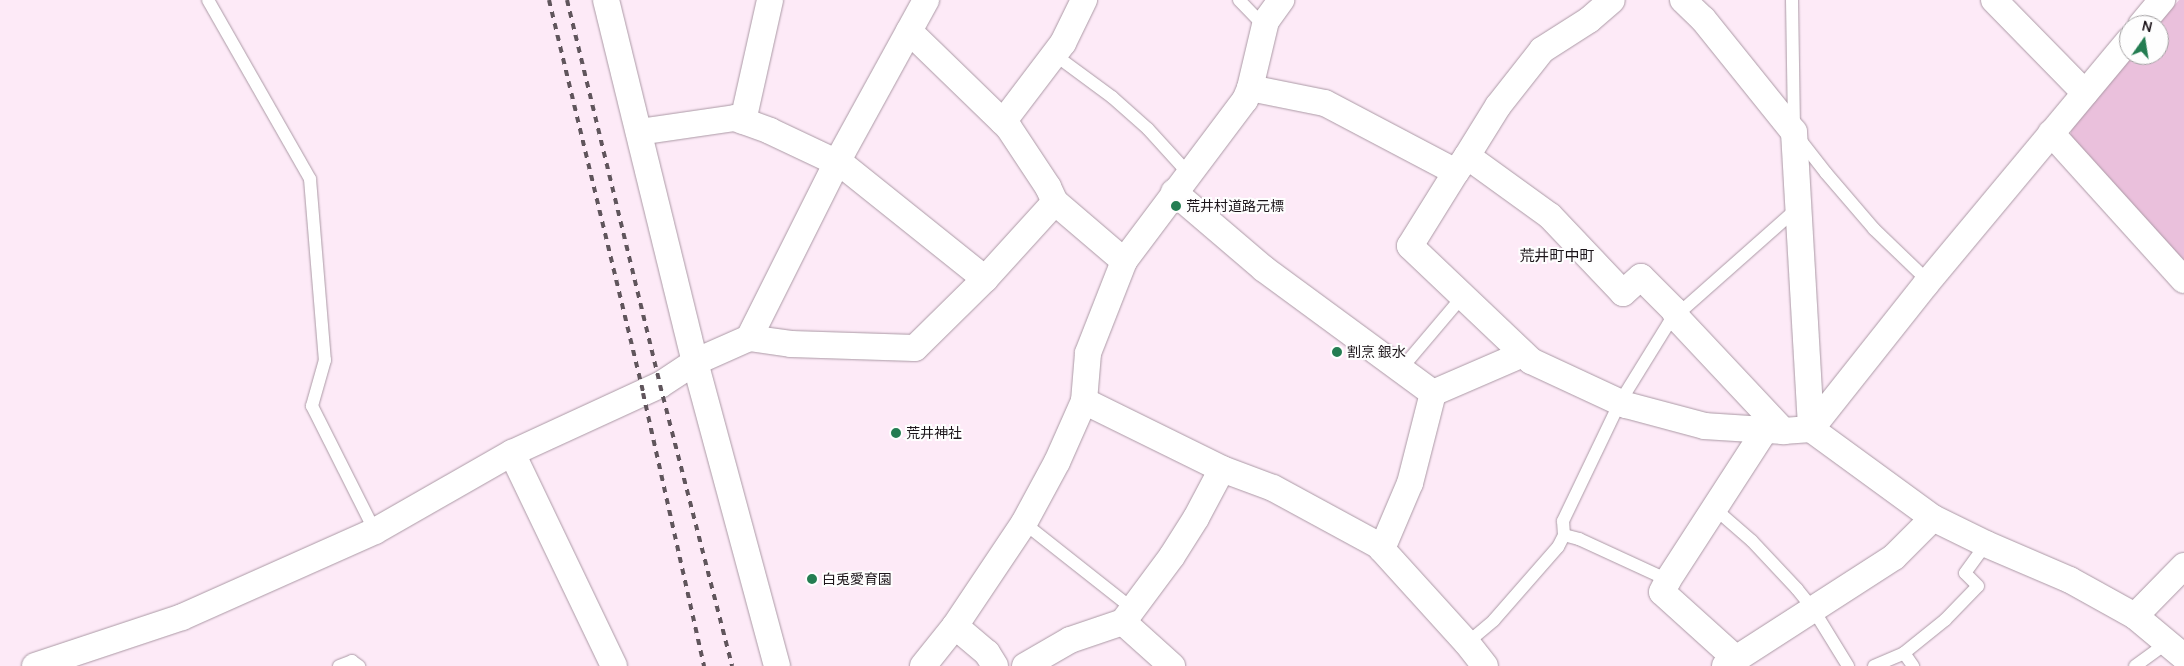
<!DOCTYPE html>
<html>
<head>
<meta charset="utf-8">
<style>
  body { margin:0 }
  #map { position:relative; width:2184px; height:666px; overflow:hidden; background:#fdeaf7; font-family:Manrope,"Noto Sans JP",sans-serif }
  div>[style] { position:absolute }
  .green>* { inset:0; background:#eac0dc }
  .roads { filter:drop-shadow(0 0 1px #ab99a5) drop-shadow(0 0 1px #ab99a5) }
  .lane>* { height:12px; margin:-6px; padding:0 6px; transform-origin:6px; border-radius:6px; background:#fff }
  .street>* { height:26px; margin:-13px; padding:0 13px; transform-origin:13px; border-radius:13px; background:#fff }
  .rail>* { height:4px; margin-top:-2px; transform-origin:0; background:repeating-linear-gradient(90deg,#60555c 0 6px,transparent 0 12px) }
  .dots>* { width:14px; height:14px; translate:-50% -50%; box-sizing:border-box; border:2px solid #fefefe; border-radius:50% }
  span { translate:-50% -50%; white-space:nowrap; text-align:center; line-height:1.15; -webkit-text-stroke:4px #fefefe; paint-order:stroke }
  .poi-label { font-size:14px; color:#1d161b }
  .left { translate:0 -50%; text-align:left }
  .neighbourhood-label { font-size:15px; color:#1d161b }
  .north { position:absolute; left:2119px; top:15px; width:50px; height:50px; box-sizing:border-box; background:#fefefe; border:1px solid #a4a1a3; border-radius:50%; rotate:13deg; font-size:14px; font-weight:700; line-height:20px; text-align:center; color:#1d161b }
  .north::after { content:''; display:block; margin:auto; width:18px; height:22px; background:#247d52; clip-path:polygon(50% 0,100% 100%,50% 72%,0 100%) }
</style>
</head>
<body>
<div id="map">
  <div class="green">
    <i style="clip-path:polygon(2179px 0,2184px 0,2184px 268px,2069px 143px,2073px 121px,2131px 55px,2159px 55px,2158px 25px)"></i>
  </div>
  <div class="roads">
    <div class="lane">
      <i style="left:208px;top:0;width:206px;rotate:60.3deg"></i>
      <i style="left:310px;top:179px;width:182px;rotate:85.3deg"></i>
      <i style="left:325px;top:360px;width:48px;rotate:105.8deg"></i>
      <i style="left:312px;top:406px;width:140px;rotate:63.3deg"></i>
      <i style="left:1239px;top:0;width:37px;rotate:46deg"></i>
      <i style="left:1792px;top:0;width:132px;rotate:89.1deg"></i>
      <i style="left:1794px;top:132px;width:52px;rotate:52deg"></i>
      <i style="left:1826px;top:173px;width:74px;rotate:49.4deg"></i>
      <i style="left:1874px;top:229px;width:75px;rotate:43.9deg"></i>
      <i style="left:1055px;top:55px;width:71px;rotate:36.4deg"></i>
      <i style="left:1112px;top:97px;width:48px;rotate:41.6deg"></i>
      <i style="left:1148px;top:129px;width:59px;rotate:47.7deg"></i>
      <i style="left:1401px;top:369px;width:96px;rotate:-49.7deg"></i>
      <i style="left:1714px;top:508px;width:50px;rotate:41deg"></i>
      <i style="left:1752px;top:541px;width:66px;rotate:46.8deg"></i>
      <i style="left:1797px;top:589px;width:26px;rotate:51deg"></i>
      <i style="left:1813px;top:609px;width:67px;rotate:58.4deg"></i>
      <i style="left:1024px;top:523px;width:139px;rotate:38.3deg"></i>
      <i style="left:1564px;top:535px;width:16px;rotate:15deg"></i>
      <i style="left:1579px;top:539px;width:98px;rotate:24.7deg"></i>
      <i style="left:1467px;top:643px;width:35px;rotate:-40deg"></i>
      <i style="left:1494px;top:620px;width:97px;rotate:-48.8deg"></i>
      <i style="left:1558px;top:547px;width:13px;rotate:-63deg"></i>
      <i style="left:1564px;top:535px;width:14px;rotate:-94deg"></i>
      <i style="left:1563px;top:521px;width:132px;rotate:-64.4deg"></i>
      <i style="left:1620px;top:402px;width:95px;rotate:-58.3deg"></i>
      <i style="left:1670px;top:321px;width:172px;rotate:-41.5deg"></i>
      <i style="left:1904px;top:653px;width:16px;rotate:55deg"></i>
      <i style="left:339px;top:666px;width:14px;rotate:-21deg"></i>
      <i style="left:352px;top:661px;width:9px;rotate:36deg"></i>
      <i style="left:1874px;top:666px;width:33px;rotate:-23deg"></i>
      <i style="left:1904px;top:653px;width:53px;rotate:-38.8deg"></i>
      <i style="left:1945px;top:620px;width:47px;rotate:-45.9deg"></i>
      <i style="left:1978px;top:586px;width:18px;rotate:-135deg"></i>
      <i style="left:1965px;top:573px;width:36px;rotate:-54deg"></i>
      <i style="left:2135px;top:666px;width:39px;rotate:-36deg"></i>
    </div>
    <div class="street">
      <i style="left:606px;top:0;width:373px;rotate:76.2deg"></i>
      <i style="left:695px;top:362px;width:315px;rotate:74.9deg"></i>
      <i style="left:1683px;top:0;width:28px;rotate:44deg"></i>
      <i style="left:1703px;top:19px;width:145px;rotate:51.2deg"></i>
      <i style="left:1794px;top:132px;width:297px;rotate:86.7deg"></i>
      <i style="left:1994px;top:0;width:130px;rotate:45.6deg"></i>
      <i style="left:2141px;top:25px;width:33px;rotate:-50deg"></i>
      <i style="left:909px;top:31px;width:139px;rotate:44.1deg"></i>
      <i style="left:1009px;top:128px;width:71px;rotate:56.5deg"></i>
      <i style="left:1048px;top:187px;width:17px;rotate:65deg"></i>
      <i style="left:1250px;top:88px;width:76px;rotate:11.3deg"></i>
      <i style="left:1325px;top:103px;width:148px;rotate:27.8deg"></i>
      <i style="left:1456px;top:172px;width:19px;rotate:-55deg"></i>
      <i style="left:1467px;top:156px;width:102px;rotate:35.9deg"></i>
      <i style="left:1550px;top:216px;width:106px;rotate:46.5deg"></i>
      <i style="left:1623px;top:293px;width:24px;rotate:-42deg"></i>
      <i style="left:1641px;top:277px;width:47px;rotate:45deg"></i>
      <i style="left:1674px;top:310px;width:10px;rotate:66deg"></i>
      <i style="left:1678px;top:319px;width:154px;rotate:46.8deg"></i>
      <i style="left:1783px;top:431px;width:28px;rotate:-4deg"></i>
      <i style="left:1811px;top:429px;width:151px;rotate:36.1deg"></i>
      <i style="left:1933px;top:518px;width:59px;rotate:26.1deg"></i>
      <i style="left:1986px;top:544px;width:91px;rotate:23.2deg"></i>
      <i style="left:2070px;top:580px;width:74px;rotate:29deg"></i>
      <i style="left:2135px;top:616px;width:64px;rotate:39.9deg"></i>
      <i style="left:743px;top:121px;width:124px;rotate:-77.4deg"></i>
      <i style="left:1003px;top:122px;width:99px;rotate:-52.8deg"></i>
      <i style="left:1063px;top:43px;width:48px;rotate:-64deg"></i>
      <i style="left:639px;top:132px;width:97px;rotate:-8.3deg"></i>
      <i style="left:735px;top:118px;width:37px;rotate:20deg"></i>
      <i style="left:770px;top:131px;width:82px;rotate:25.3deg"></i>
      <i style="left:844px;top:166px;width:181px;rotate:38.7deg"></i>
      <i style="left:2051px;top:133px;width:198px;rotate:47.9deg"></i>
      <i style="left:1467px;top:156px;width:59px;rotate:-58.2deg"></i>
      <i style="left:1498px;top:106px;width:71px;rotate:-51.8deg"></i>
      <i style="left:1542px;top:50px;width:56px;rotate:-32.6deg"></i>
      <i style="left:1589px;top:20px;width:30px;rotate:-41deg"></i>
      <i style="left:1456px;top:172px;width:87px;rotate:121.9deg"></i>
      <i style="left:1410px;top:246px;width:167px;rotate:43.5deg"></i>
      <i style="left:1531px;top:361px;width:105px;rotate:24.9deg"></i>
      <i style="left:1626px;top:405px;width:82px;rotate:14.9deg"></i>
      <i style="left:1705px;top:426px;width:78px;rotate:3.7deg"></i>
      <i style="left:1174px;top:192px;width:118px;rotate:40.5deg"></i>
      <i style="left:1264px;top:269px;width:210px;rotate:36.3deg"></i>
      <i style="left:1433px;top:393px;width:93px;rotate:104.3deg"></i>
      <i style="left:1410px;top:483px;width:72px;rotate:113deg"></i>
      <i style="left:749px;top:338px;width:197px;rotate:-63.4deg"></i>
      <i style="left:837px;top:162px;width:185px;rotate:-61.2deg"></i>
      <i style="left:1433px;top:393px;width:98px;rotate:-23.4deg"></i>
      <i style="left:1084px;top:401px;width:154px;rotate:26.2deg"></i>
      <i style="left:1222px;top:469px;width:54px;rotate:20.4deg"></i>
      <i style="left:1273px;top:488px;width:119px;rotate:28.5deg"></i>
      <i style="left:1378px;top:545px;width:132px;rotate:47.8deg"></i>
      <i style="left:1467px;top:643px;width:29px;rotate:52deg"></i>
      <i style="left:1811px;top:429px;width:185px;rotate:-51.6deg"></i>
      <i style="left:1926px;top:284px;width:317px;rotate:-50.2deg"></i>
      <i style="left:512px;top:453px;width:236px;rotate:64.4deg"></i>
      <i style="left:2135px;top:616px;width:70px;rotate:-45.6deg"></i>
      <i style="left:1123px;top:622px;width:66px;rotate:41.9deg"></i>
      <i style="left:955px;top:626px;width:42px;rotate:40.2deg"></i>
      <i style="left:987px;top:653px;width:15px;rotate:58deg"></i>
      <i style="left:1735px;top:658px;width:98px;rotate:-137.9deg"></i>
      <i style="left:1662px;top:592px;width:13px;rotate:-63deg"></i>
      <i style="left:1668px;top:580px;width:179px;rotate:-57.1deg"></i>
      <i style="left:35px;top:666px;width:155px;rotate:-18.4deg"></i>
      <i style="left:182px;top:617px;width:211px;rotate:-24deg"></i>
      <i style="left:375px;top:531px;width:158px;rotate:-29.7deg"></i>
      <i style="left:512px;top:453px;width:163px;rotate:-24.7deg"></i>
      <i style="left:660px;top:385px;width:42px;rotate:-33.3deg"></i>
      <i style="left:695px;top:362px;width:59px;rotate:-24deg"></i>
      <i style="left:749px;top:338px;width:42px;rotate:8.1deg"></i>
      <i style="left:791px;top:344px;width:124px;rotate:1.8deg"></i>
      <i style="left:915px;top:348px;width:98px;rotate:-44.6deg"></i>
      <i style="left:985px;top:279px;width:104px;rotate:-47.7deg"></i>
      <i style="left:1055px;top:202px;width:91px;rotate:40.5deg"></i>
      <i style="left:923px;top:666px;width:51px;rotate:-51.3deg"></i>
      <i style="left:955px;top:626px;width:124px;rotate:-56.2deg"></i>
      <i style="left:1024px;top:523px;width:69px;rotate:-61.6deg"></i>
      <i style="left:1057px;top:462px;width:67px;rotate:-66.1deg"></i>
      <i style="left:1084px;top:401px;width:48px;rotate:-85.2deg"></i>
      <i style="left:1088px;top:353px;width:99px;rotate:-68.6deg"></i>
      <i style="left:1124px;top:261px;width:201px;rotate:-53.1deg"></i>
      <i style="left:1245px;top:100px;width:13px;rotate:-67deg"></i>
      <i style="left:1250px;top:88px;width:69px;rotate:-76.6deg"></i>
      <i style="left:1266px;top:21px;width:26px;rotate:-54deg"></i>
      <i style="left:1025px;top:666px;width:52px;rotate:-30deg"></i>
      <i style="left:1070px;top:640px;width:56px;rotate:-18.8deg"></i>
      <i style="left:1123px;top:622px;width:82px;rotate:-53.4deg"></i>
      <i style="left:1172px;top:556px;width:45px;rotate:-57.7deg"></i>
      <i style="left:1196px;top:518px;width:55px;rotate:-62deg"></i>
      <i style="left:1725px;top:666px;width:201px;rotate:-32.8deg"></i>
      <i style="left:1894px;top:557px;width:55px;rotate:-45deg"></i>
    </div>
  </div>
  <div class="rail">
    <i style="left:549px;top:0;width:404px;rotate:76.5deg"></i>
    <i style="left:643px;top:393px;width:280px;rotate:77.4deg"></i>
    <i style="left:567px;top:0;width:396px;rotate:76.4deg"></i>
    <i style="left:660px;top:385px;width:290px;rotate:75.6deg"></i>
  </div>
  <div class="dots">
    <i style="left:1176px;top:206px;background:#247d52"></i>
    <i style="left:1337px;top:352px;background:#247d52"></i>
    <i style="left:896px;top:433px;background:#247d52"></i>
    <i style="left:812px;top:579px;background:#247d52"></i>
  </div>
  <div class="poi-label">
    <span class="left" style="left:1186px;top:206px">荒井村道路元標</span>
    <span class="left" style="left:1347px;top:352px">割烹 銀水</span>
    <span class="left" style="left:906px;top:433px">荒井神社</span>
    <span class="left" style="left:822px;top:579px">白兎愛育園</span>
  </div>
  <div class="neighbourhood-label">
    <span style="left:1557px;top:256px">荒井町中町</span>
  </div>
  <div class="north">N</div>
</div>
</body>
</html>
